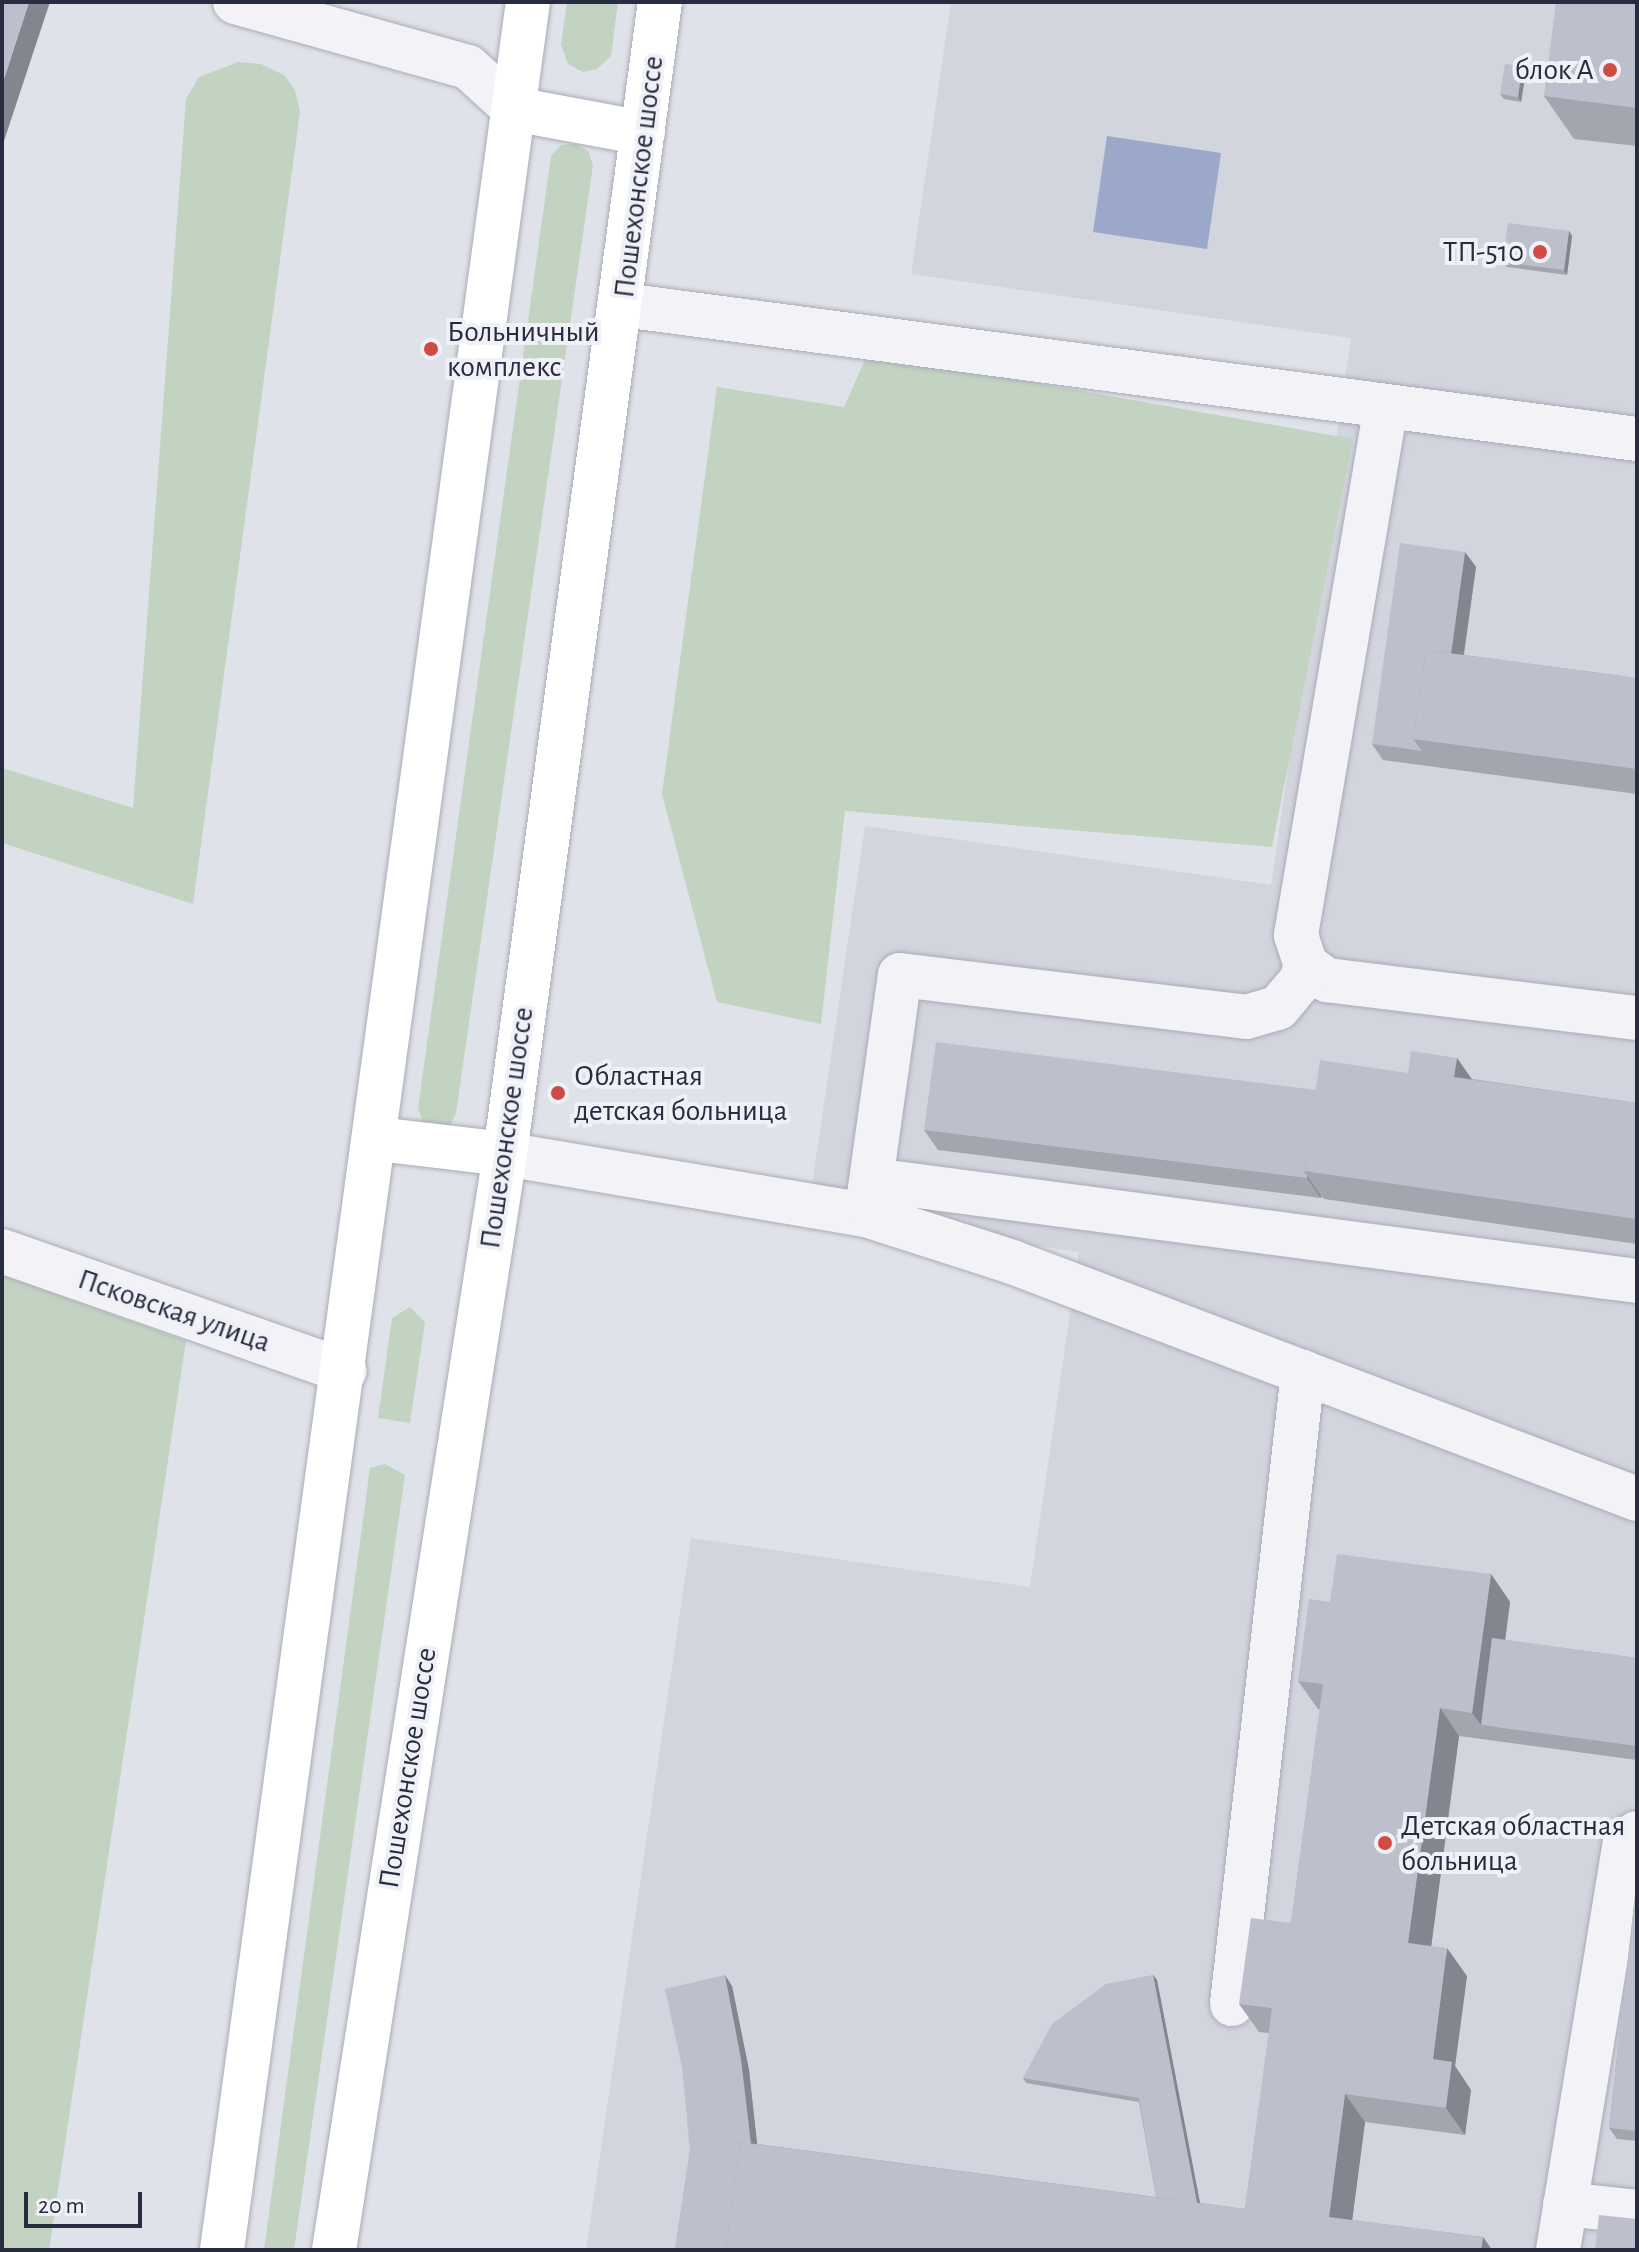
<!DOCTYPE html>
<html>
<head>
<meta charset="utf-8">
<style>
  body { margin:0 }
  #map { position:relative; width:1639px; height:2252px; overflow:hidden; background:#e0e2e9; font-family:"Alegreya Sans",sans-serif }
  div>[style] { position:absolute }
  .built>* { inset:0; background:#d2d4de }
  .green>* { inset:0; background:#c2d3c1 }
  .water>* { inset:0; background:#9ba8ca }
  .roads { filter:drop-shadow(0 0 2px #a9abb7) drop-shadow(0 0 2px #a9abb7) }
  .minor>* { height:44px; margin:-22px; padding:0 22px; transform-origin:22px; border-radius:22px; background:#f3f3f7 }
  .major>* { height:44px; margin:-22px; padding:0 22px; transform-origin:22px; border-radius:22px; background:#fff }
  .wall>* { inset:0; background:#a3a5af }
  .shaded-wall>* { inset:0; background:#84868f }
  .building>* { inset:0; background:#bdc0cc }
  .dots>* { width:22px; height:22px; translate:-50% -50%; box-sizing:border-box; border:4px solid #f0f1f7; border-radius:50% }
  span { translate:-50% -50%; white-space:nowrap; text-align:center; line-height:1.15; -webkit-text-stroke:8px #f0f1f7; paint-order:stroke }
  .poi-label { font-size:30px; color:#282c41 }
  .right { translate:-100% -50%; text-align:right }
  .left { translate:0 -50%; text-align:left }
  .street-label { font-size:30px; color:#282c41 }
  .frame { position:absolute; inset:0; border:4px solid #282c41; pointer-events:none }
  .scale { position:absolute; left:24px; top:2192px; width:118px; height:36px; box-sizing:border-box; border:4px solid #282c41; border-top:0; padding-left:10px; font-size:24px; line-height:28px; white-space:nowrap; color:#282c41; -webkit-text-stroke:6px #f0f1f7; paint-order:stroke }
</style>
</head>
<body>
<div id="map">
  <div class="built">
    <i style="clip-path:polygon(951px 2px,1637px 2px,1637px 2250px,586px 2250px,691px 1538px,1030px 1587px,1079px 1252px,808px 1212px,865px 826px,1271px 885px,1351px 338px,911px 274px)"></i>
  </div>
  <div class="green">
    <i style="clip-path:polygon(567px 2px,618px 2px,611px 56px,597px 69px,583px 72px,568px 64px,561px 45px)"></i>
    <i style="clip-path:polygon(238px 62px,261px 64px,284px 75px,295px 90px,300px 112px,193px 904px,2px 843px,2px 768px,133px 808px,186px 99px,199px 77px)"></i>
    <i style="clip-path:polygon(575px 144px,588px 151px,593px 165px,456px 1113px,450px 1126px,424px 1125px,418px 1108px,551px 156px,561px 145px)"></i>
    <i style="clip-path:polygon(868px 353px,1353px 439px,1272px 847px,845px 811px,821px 1024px,717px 1002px,662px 794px,717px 387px,844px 407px)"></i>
    <i style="clip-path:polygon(2px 1275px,186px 1341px,49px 2250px,2px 2250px)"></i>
    <i style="clip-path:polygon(410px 1307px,425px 1322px,410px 1423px,378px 1418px,392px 1318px)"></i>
    <i style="clip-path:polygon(385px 1464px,405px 1475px,294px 2250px,264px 2250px,370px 1468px)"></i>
  </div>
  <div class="water">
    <i style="clip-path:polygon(1107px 136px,1221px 153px,1207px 249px,1093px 232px)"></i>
  </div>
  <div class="roads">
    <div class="minor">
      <i style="left:235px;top:2px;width:242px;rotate:15.6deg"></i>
      <i style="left:468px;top:67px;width:62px;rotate:42.4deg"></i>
      <i style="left:623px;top:305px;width:1023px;rotate:7.53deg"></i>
      <i style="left:1386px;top:406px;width:537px;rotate:99.66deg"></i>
      <i style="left:1296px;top:935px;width:32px;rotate:72deg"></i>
      <i style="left:1306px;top:965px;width:26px;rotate:36deg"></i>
      <i style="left:1327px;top:980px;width:312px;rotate:7deg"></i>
      <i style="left:505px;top:1154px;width:366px;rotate:9.6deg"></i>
      <i style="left:866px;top:1215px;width:153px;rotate:17.8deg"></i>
      <i style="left:1012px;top:1262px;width:668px;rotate:20.77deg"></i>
      <i style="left:873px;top:1180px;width:771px;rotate:7.53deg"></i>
      <i style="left:867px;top:1209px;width:236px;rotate:-82deg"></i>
      <i style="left:900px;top:975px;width:349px;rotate:6.9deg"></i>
      <i style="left:1246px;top:1017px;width:33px;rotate:-16deg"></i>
      <i style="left:1278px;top:1008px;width:35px;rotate:-50deg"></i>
      <i style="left:1301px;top:981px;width:17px;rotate:-73deg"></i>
      <i style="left:2px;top:1251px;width:363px;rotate:19.3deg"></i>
      <i style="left:1232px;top:2004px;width:636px;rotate:-83.59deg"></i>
      <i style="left:1565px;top:2204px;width:72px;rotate:6.3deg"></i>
      <i style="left:1558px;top:2250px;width:414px;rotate:-80.7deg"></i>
      <i style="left:1625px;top:1841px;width:14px;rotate:-34deg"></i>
    </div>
    <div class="major">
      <i style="left:514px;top:109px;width:131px;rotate:10.5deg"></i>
      <i style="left:377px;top:1139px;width:129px;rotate:6.7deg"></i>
      <i style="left:222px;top:2250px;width:2269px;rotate:-82.25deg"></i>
      <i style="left:334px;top:2250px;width:1109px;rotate:-81.13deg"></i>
      <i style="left:505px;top:1154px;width:1162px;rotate:-82.34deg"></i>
    </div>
  </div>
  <div class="wall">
    <i style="clip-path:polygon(1637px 2px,1637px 146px,1574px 139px,1544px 96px)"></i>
    <i style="clip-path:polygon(1522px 66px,1526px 71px,1521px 102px,1504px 99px,1500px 94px)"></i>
    <i style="clip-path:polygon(1569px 231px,1572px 236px,1567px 275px,1507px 267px,1503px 262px)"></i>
    <i style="clip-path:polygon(1465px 552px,1476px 567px,1464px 655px,1637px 678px,1637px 794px,1383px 760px,1372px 744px)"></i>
    <i style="clip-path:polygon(1457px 1058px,1472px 1079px,1637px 1103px,1637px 1244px,1324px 1199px,1321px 1196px,1321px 1198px,938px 1150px,924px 1130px,1316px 1090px,1408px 1073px)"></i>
    <i style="clip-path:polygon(1491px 1574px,1510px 1602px,1505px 1640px,1637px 1658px,1637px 1760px,1459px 1736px,1431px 1946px,1467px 1976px,1455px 2066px,1471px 2090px,1465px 2135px,1365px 2122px,1352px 2220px,1483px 2237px,1492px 2250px,675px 2250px,690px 2151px,732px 1986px,749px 2070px,757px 2144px,1156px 2197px,1139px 2102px,1026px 2083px,1023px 2078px,1153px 1975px,1157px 1980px,1200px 2203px,1245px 2209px,1269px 2033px,1259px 2032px,1239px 2004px,1291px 1923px,1320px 1709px,1318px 1709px,1298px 1681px,1330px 1602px)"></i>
    <i style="clip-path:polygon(1637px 1878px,1637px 2141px,1617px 2139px,1609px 2128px)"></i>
  </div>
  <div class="shaded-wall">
    <i style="clip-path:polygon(29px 2px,50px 2px,2px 147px,2px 85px)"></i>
    <i style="clip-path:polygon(1522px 66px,1526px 71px,1521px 102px,1518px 97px)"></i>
    <i style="clip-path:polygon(1569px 231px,1572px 236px,1567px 275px,1564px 270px)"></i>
    <i style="clip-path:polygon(1465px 552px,1476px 567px,1460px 680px,1450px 664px)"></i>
    <i style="clip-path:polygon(1457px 1058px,1476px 1086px,1454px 1077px)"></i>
    <i style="clip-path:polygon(1307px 1176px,1321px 1196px,1321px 1198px,1307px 1178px)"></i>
    <i style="clip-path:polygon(1491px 1574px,1510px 1602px,1494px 1727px,1481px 1725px,1472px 1713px)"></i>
    <i style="clip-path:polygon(1440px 1708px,1459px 1736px,1428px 1971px,1408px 1943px)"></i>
    <i style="clip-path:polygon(1447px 1948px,1467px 1976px,1455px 2066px,1471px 2090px,1465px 2135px,1446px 2108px,1433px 2059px)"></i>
    <i style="clip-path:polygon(725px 1975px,732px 1986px,749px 2070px,760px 2170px,749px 2250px)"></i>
    <i style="clip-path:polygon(1153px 1975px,1157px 1980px,1205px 2229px,1201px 2223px)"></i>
    <i style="clip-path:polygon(1345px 2094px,1365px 2122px,1349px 2245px,1329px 2217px)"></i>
    <i style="clip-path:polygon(1483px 2237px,1492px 2250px,1481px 2250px)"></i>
  </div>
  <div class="building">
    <i style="clip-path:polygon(2px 2px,29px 2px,2px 85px)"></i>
    <i style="clip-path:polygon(1556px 2px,1637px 2px,1637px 108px,1544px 96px)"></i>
    <i style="clip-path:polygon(1505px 64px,1522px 66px,1518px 97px,1500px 94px)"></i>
    <i style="clip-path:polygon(1508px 223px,1569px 231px,1564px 270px,1503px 262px)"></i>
    <i style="clip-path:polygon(1400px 543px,1465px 552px,1451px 653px,1426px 650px,1413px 739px,1422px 751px,1372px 744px)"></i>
    <i style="clip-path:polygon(1426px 650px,1637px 678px,1637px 769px,1413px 739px)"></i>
    <i style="clip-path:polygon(936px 1042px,1316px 1090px,1304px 1171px,1307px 1176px,1307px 1178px,924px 1130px)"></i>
    <i style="clip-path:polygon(1411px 1051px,1457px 1058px,1454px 1077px,1637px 1103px,1637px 1219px,1304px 1171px,1320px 1060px,1408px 1073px)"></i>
    <i style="clip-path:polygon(1337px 1554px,1491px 1574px,1472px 1713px,1440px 1708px,1408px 1943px,1447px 1948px,1433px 2059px,1452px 2062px,1446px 2108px,1345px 2094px,1329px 2217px,1483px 2237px,1481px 2250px,726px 2250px,740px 2142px,1245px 2209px,1272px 2008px,1239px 2004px,1251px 1918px,1291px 1923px,1323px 1684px,1298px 1681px,1309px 1599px,1330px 1602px)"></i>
    <i style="clip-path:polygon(1492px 1638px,1637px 1658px,1637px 1746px,1481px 1725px)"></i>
    <i style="clip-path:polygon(1637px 1878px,1637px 2131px,1609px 2128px)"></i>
    <i style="clip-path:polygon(725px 1975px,741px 2059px,751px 2144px,740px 2142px,726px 2250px,675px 2250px,690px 2151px,682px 2067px,665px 1989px)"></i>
    <i style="clip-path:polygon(1153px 1975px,1197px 2203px,1156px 2197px,1139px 2098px,1023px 2078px,1052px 2024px,1106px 1984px)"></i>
    <i style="clip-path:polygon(1599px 2215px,1637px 2219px,1637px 2250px,1595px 2250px)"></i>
  </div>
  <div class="dots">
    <i style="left:1610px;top:70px;background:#d04b44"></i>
    <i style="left:1540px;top:252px;background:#d04b44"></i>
    <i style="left:431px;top:349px;background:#d04b44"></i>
    <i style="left:558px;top:1093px;background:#d04b44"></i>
    <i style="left:1385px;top:1843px;background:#d04b44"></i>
  </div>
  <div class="poi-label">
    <span class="right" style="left:1594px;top:70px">блок А</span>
    <span class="right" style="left:1524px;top:252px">ТП-510</span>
    <span class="left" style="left:447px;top:349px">Больничный<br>комплекс</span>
    <span class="left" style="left:574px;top:1093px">Областная<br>детская больница</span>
    <span class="left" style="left:1401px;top:1843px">Детская областная<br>больница</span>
  </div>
  <div class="street-label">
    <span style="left:639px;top:177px;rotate:-83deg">Пошехонское шоссе</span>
    <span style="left:507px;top:1128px;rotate:-82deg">Пошехонское шоссе</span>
    <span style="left:174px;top:1311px;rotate:19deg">Псковская улица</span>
    <span style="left:408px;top:1768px;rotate:-81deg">Пошехонское шоссе</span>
  </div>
  <div class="frame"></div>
  <div class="scale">20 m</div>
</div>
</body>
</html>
